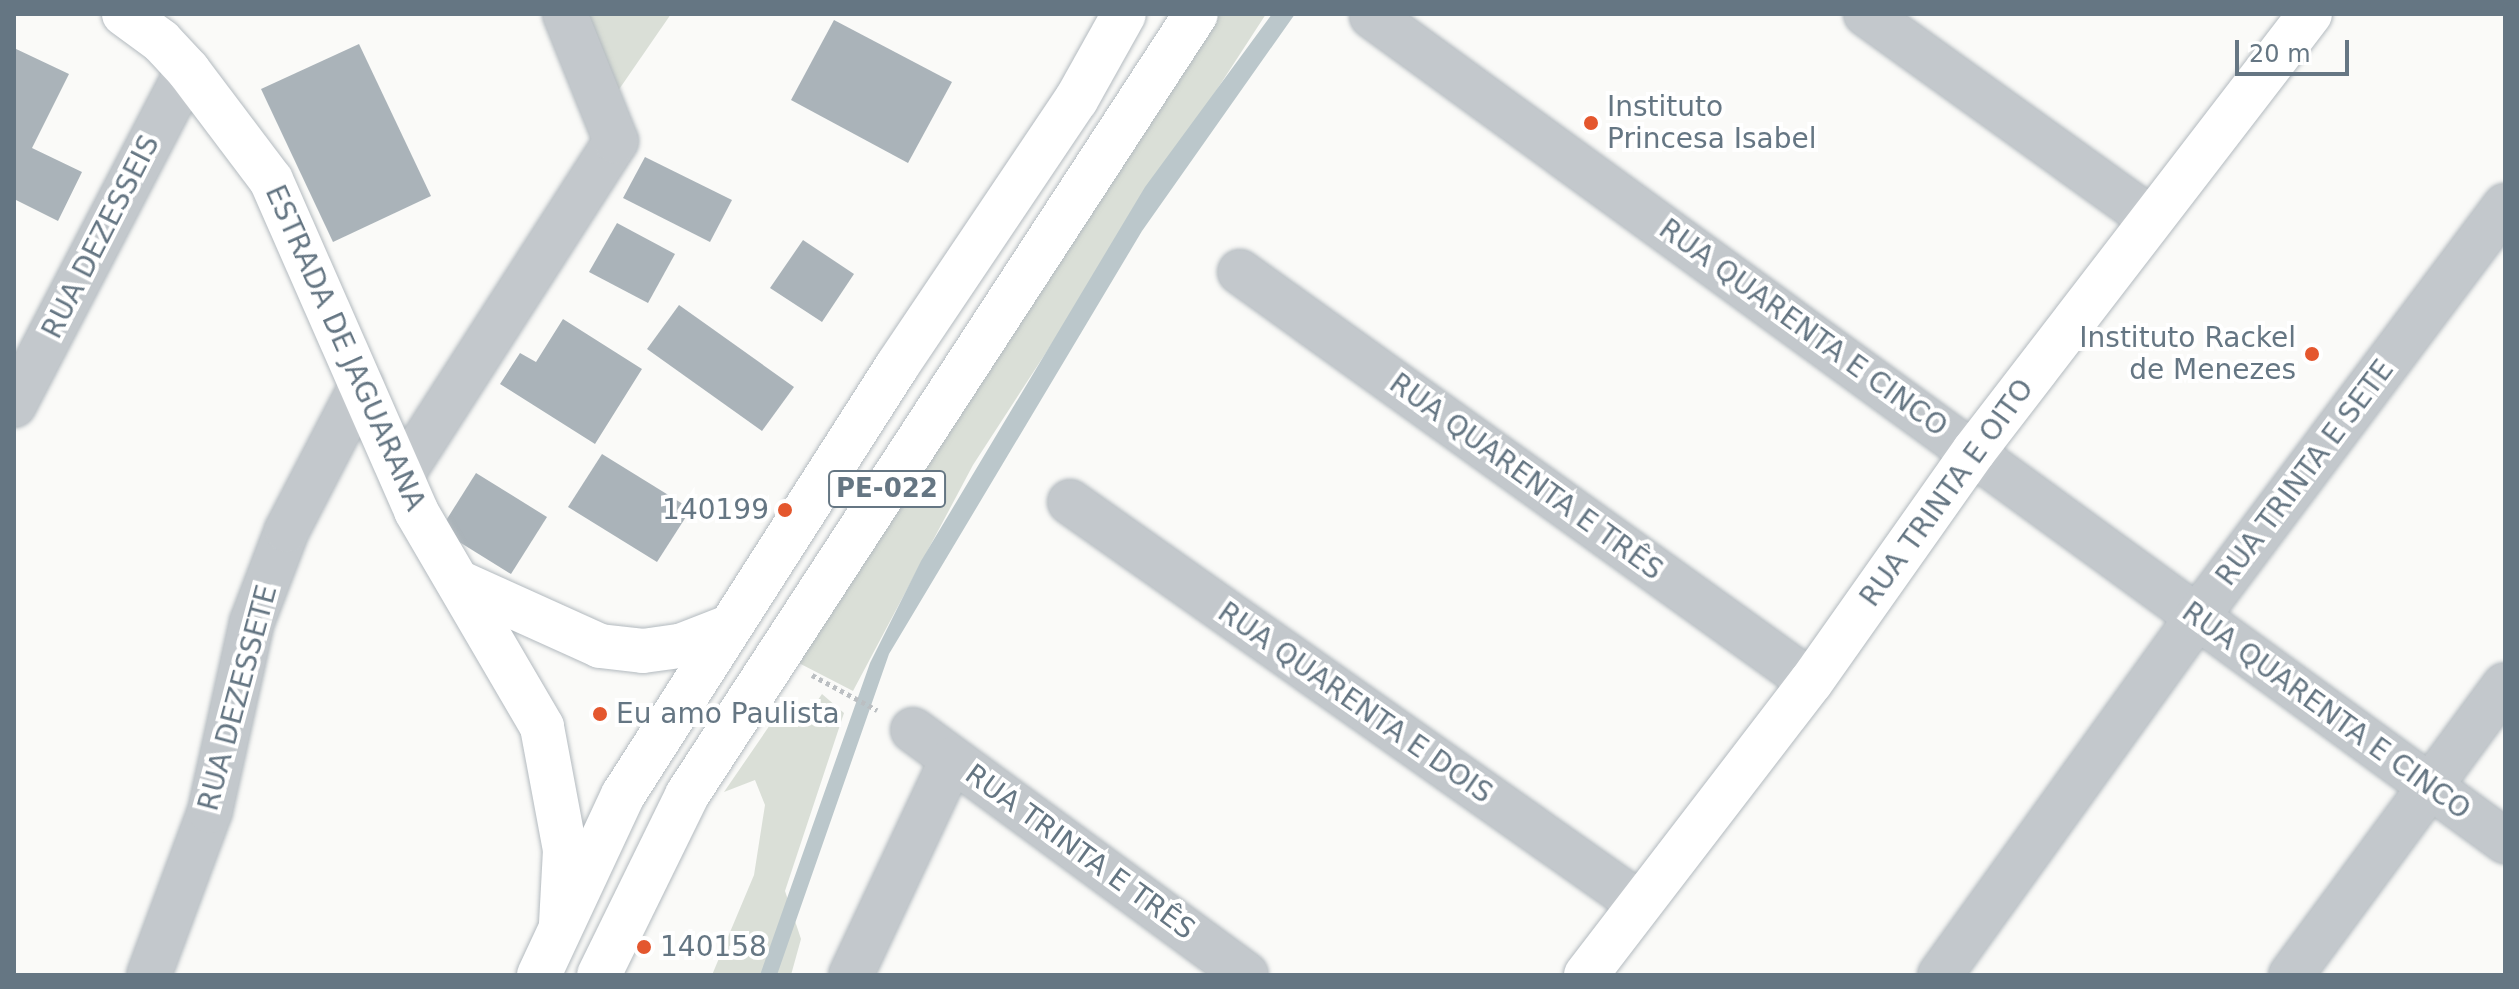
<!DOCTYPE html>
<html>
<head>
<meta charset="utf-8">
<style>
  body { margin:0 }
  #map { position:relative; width:2519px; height:989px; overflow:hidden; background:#fafaf8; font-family:"DejaVu Sans",sans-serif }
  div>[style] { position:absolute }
  .green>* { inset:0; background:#dadfd7 }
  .water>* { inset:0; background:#bbc7cb }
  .building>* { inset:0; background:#aab3b9 }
  .path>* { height:5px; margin-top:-2.5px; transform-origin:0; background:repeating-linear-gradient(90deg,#bbbfc2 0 4px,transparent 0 8px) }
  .roads { filter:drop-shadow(0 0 2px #b3babf) drop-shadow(0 0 2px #b3babf) }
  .street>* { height:44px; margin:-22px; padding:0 22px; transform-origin:22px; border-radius:22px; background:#c3c8cc }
  .secondary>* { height:44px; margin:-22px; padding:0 22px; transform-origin:22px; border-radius:22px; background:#fff }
  .highway>* { height:44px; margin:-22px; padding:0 22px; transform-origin:22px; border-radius:22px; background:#fff }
  .dots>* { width:22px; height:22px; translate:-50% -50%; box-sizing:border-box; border:4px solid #fff; border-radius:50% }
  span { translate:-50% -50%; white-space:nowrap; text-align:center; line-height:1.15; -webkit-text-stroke:8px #fff; paint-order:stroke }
  .shield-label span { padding:2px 6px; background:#fff; border:2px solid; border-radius:6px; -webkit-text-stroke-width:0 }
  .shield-label { font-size:26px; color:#657683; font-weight:700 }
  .poi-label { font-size:28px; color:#657683 }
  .left { translate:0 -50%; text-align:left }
  .right { translate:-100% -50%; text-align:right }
  .street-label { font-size:28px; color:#657683 }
  .frame { position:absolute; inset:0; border:16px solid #657683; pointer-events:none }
  .scale { position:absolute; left:2235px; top:40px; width:114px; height:36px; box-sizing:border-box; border:4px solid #657683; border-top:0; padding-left:10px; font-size:24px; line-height:28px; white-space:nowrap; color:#657683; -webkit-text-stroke:6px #fff; paint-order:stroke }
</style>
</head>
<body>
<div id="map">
  <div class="green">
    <i style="clip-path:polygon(588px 14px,671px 14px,611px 101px)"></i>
    <i style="clip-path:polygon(1210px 14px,1266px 14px,973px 465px,853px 691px,793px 660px)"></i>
    <i style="clip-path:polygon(822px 694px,844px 713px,785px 891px,801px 939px,791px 975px,712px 975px,754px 875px,765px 805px,755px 780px,724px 792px,785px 703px,807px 716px)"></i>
  </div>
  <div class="water">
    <i style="clip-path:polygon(1272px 14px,1295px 14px,1142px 231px,889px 654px,777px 975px,760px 975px,870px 663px,921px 561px,1145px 187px)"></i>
  </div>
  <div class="building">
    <i style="clip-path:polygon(834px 20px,952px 82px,908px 163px,791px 100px)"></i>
    <i style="clip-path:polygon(359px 44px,431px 196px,333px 242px,261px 89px)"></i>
    <i style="clip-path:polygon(14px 48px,69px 74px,32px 148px,82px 172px,58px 221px,14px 199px)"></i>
    <i style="clip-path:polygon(645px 157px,732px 200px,710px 242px,623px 198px)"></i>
    <i style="clip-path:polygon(617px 223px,675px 254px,648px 303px,589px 272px)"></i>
    <i style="clip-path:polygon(803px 240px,854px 274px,822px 322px,770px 288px)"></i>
    <i style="clip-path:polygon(679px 305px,794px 387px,762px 431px,647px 349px)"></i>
    <i style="clip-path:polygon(563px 319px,642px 369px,595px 444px,500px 384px,520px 353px,536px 362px)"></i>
    <i style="clip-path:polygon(602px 454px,691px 509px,657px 562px,568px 507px)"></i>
    <i style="clip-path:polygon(476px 473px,547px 517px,511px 574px,440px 530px)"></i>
  </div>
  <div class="path">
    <i style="left:812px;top:675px;width:74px;rotate:28.3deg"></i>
  </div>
  <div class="roads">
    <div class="street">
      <i style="left:1866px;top:14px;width:351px;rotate:35.7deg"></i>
      <i style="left:1372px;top:16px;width:1402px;rotate:36.06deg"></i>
      <i style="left:1240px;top:272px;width:703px;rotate:35.68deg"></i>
      <i style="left:14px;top:405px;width:377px;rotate:-62.6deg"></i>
      <i style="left:401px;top:476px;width:398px;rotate:-57.3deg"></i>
      <i style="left:616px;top:141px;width:137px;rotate:-111.9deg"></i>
      <i style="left:1070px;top:502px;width:697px;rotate:35.19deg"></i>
      <i style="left:913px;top:730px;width:413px;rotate:36.3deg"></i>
      <i style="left:149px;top:975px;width:175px;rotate:-69.6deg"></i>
      <i style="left:210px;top:811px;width:194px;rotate:-77.5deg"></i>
      <i style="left:252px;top:622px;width:98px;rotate:-69.2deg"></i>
      <i style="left:287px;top:530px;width:163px;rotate:-62.7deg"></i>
      <i style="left:851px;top:975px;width:238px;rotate:-64.9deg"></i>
      <i style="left:1940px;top:975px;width:441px;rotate:-54.3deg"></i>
      <i style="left:2197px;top:617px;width:514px;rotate:-53.15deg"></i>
      <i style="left:2291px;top:975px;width:360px;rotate:-53.6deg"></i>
    </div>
    <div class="secondary">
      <i style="left:124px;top:14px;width:46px;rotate:36.1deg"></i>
      <i style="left:161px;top:41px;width:40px;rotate:47deg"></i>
      <i style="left:188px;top:70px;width:138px;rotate:53deg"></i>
      <i style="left:271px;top:180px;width:361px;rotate:66.3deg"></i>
      <i style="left:416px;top:511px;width:250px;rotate:59.7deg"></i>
      <i style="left:542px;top:727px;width:125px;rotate:79.4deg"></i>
      <i style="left:565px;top:850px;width:75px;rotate:93.1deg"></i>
      <i style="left:463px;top:584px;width:150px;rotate:24.3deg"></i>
      <i style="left:600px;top:646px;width:43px;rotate:6.6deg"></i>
      <i style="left:643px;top:651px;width:37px;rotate:-8deg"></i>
      <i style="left:680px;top:646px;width:53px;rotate:-21.2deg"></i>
      <i style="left:1586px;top:975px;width:369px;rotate:-52.5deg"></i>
      <i style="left:1811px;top:682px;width:283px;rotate:-54.8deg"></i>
      <i style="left:1974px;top:451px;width:551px;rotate:-52.44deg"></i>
    </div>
    <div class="highway">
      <i style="left:539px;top:975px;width:199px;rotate:-65deg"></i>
      <i style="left:623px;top:795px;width:509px;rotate:-57.43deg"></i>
      <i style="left:897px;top:366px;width:321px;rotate:-56.1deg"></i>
      <i style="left:1076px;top:100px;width:98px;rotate:-60.8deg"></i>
      <i style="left:599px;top:975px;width:200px;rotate:-63.9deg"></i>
      <i style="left:687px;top:795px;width:932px;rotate:-56.91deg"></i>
    </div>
  </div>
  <div class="dots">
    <i style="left:1591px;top:123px;background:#e4572e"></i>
    <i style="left:2312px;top:354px;background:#e4572e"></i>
    <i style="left:785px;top:510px;background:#e4572e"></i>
    <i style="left:600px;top:714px;background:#e4572e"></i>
    <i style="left:644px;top:947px;background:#e4572e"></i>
  </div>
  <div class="shield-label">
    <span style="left:887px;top:489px">PE-022</span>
  </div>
  <div class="poi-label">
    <span class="left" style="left:1607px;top:123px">Instituto<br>Princesa Isabel</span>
    <span class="right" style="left:2296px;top:354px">Instituto Rackel<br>de Menezes</span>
    <span class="right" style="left:769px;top:510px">140199</span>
    <span class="left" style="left:616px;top:714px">Eu amo Paulista</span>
    <span class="left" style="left:660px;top:947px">140158</span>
  </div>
  <div class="street-label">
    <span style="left:101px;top:237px;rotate:-63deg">RUA DEZESSEIS</span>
    <span style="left:1803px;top:328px;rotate:36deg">RUA QUARENTA E CINCO</span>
    <span style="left:345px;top:348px;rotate:66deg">ESTRADA DE JAGUARANA</span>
    <span style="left:2305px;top:473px;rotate:-53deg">RUA TRINTA E SETE</span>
    <span style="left:1526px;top:477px;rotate:36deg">RUA QUARENTA E TRÊS</span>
    <span style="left:1947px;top:493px;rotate:-54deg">RUA TRINTA E OITO</span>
    <span style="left:238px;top:698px;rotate:-75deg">RUA DEZESSETE</span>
    <span style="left:1355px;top:703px;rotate:35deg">RUA QUARENTA E DOIS</span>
    <span style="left:2326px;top:711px;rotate:36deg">RUA QUARENTA E CINCO</span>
    <span style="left:1080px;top:852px;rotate:36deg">RUA TRINTA E TRÊS</span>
  </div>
  <div class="frame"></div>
  <div class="scale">20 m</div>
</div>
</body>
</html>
